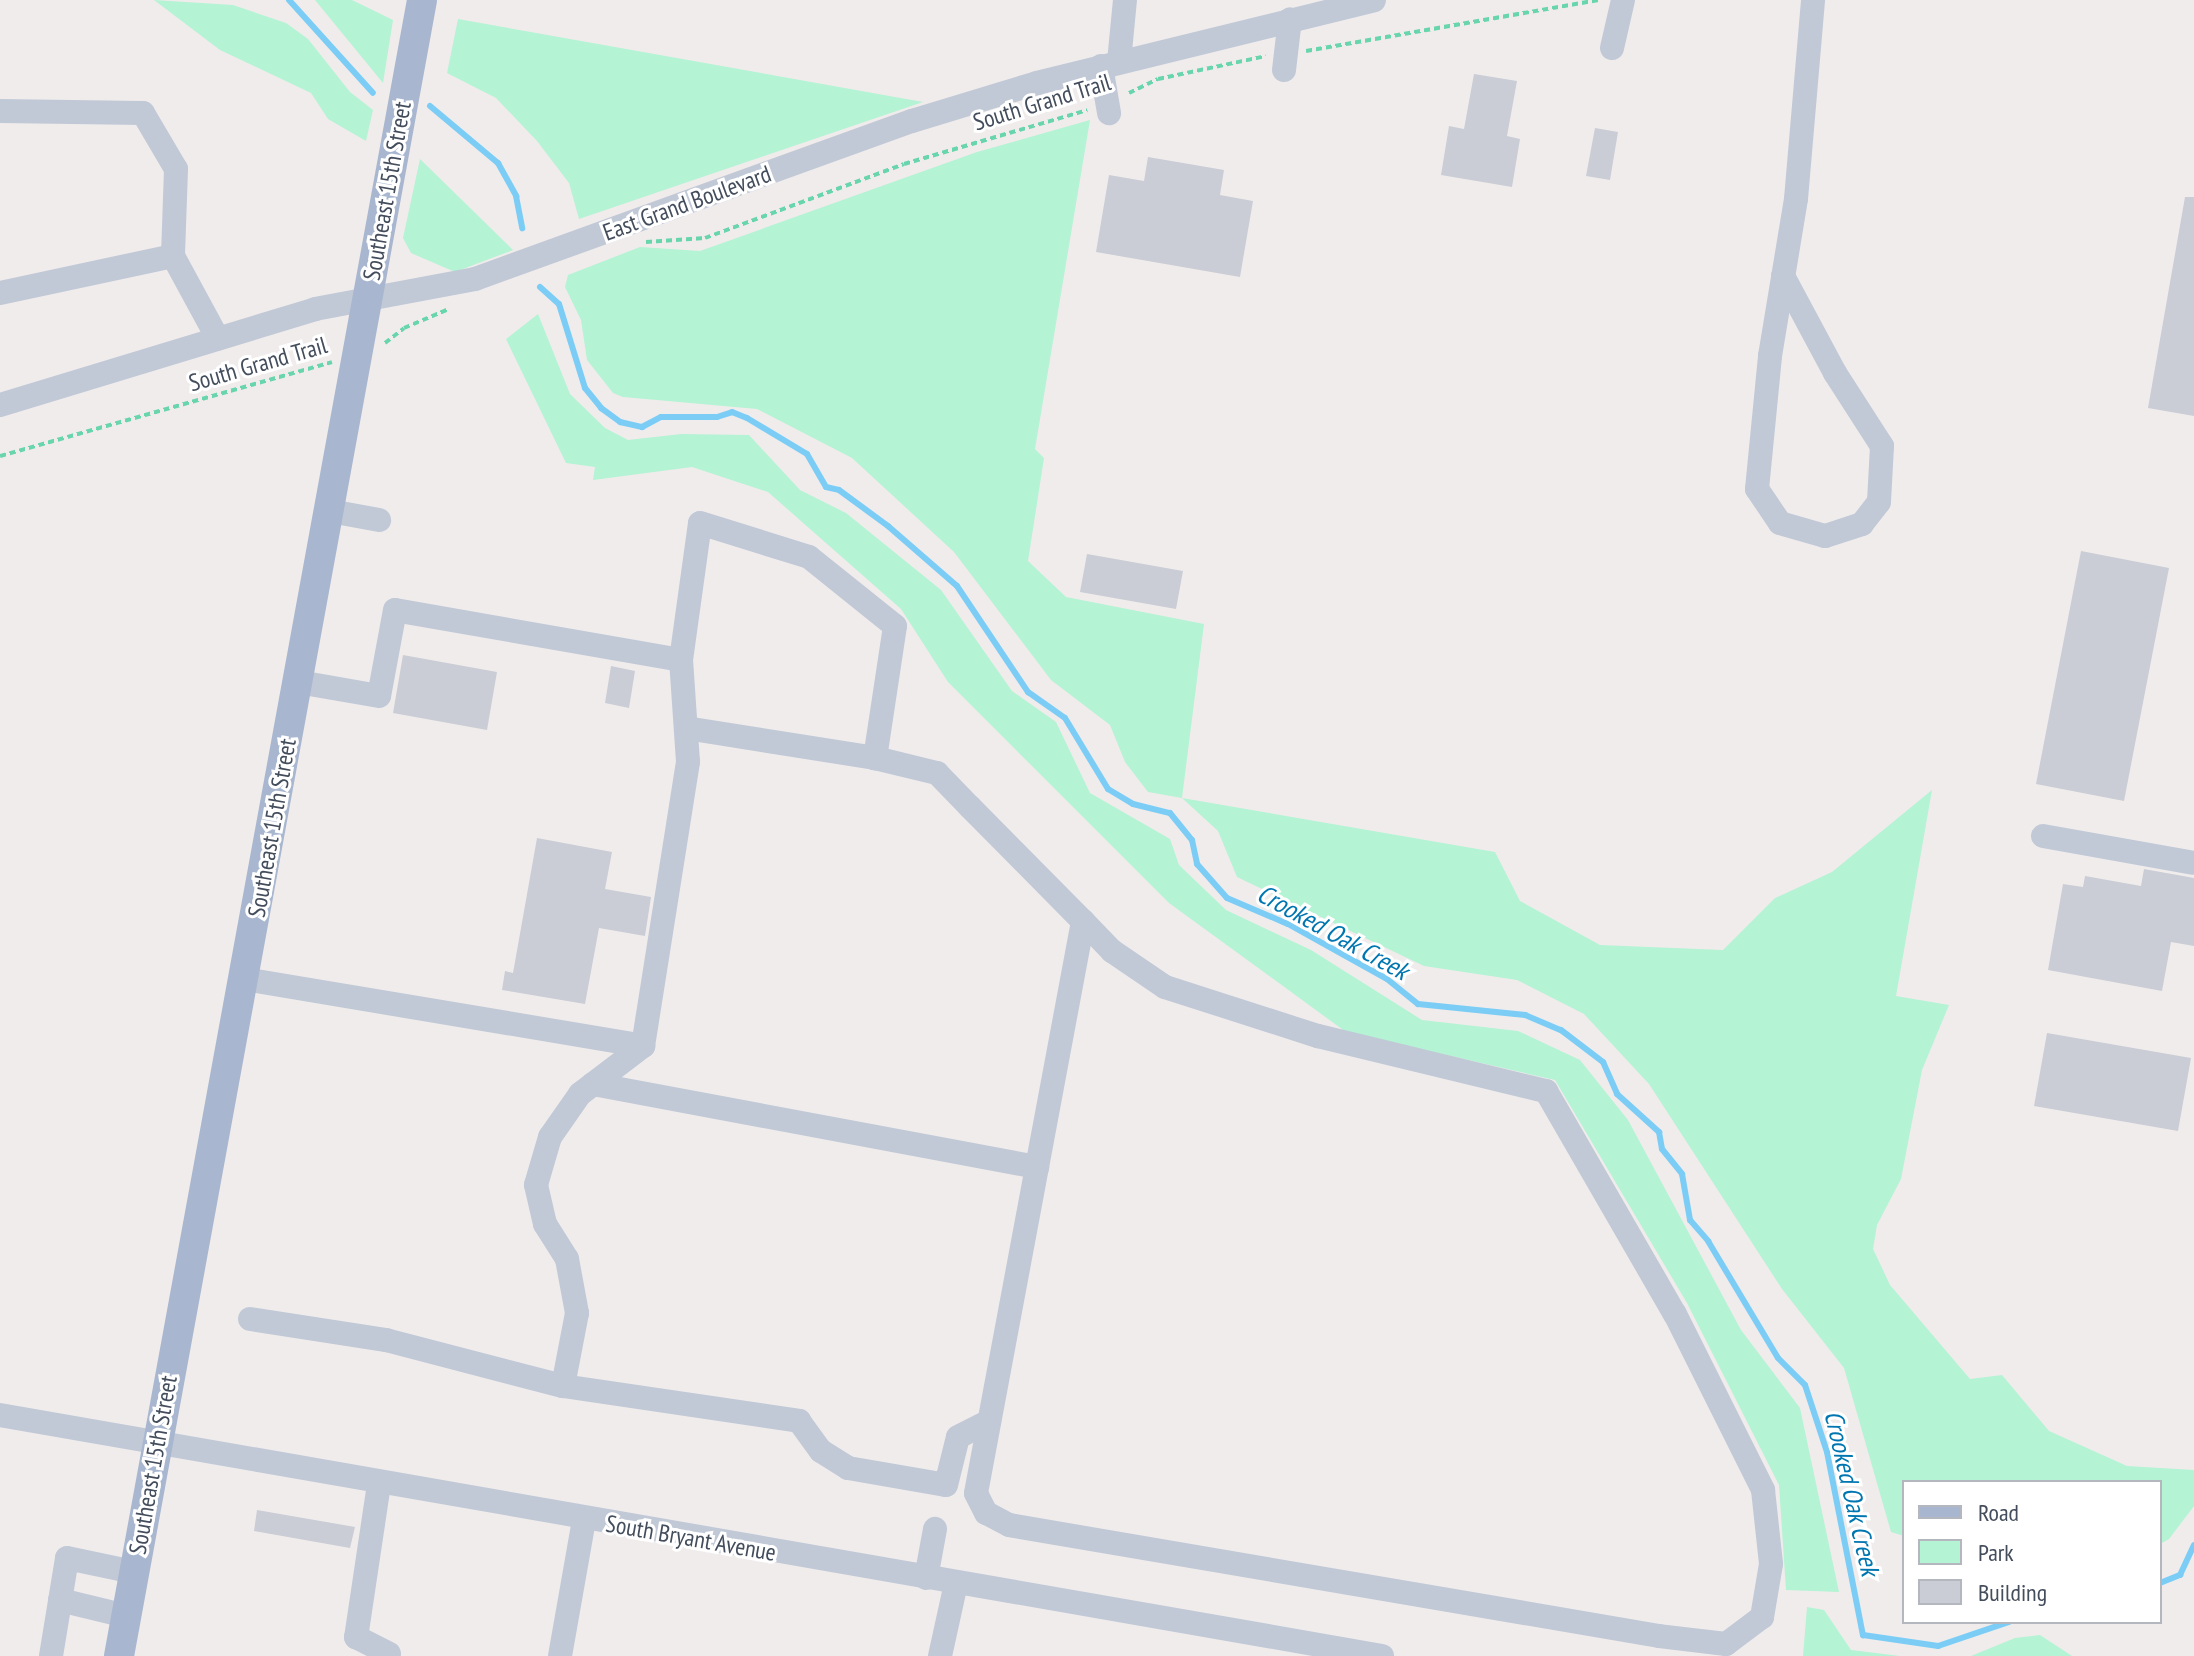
<!DOCTYPE html>
<html>
<head>
<meta charset="utf-8">
<style>
  body { margin:0 }
  #map { position:relative; width:2194px; height:1656px; overflow:hidden; background:#f0ecec; font-family:"PT Sans Narrow",sans-serif }
  div>[style] { position:absolute }
  .green>* { inset:0; background:#b4f3d4 }
  .stream>* { height:6px; margin:-3px; padding:0 3px; transform-origin:3px; border-radius:3px; background:#7ccdf6 }
  .building>* { inset:0; background:#cacdd5 }
  .path>* { height:4px; margin-top:-2px; transform-origin:0; background:repeating-linear-gradient(90deg,#68d5ad 0 6px,transparent 0 10px) }
  .minor>* { height:24px; margin:-12px; padding:0 12px; transform-origin:12px; border-radius:12px; background:#c1c9d6 }
  .major>* { height:30px; margin:-15px; padding:0 15px; transform-origin:15px; border-radius:15px; background:#a8b7cf }
  span { translate:-50% -50%; white-space:nowrap; text-align:center; line-height:1.15; -webkit-text-stroke:6px #fff; paint-order:stroke }
  .street-label { font-size:24px; color:#434d5c }
  .water-label { font-size:26px; color:#0076b1; font-style:italic }
  .legend { position:absolute; left:1902px; top:1480px; width:260px; height:144px; box-sizing:border-box; background:#fff; border:2px solid #b4b8be; margin:0; padding:10px 14px; list-style:none; font-size:24px; color:#434d5c }
  .legend li { display:flex; align-items:center; gap:16px; height:40px }
  .legend b { width:40px; border:2px solid #b4b8be }
</style>
</head>
<body>
<div id="map">
  <div class="green">
    <i style="clip-path:polygon(154px 0,233px 5px,286px 23px,308px 39px,350px 92px,373px 110px,366px 141px,328px 119px,311px 93px,220px 50px)"></i>
    <i style="clip-path:polygon(315px 0,352px 0,393px 20px,383px 83px)"></i>
    <i style="clip-path:polygon(458px 19px,923px 102px,579px 219px,569px 183px,537px 141px,496px 98px,447px 73px)"></i>
    <i style="clip-path:polygon(1090px 120px,1035px 449px,1044px 458px,1028px 561px,1066px 597px,1204px 624px,1182px 798px,1495px 852px,1520px 901px,1600px 945px,1723px 950px,1775px 898px,1832px 872px,1932px 790px,1896px 996px,1949px 1005px,1922px 1070px,1901px 1179px,1877px 1225px,1873px 1249px,1890px 1285px,1970px 1379px,2002px 1375px,2049px 1431px,2127px 1466px,2194px 1470px,2194px 1506px,2169px 1539px,2160px 1544px,2160px 1482px,1904px 1482px,1904px 1536px,1891px 1532px,1844px 1368px,1782px 1289px,1649px 1084px,1584px 1014px,1517px 980px,1424px 966px,1237px 877px,1218px 831px,1182px 798px,1148px 792px,1125px 762px,1110px 725px,1051px 680px,954px 552px,852px 458px,757px 409px,623px 397px,613px 393px,587px 360px,581px 320px,565px 287px,568px 275px,640px 247px,700px 251px,977px 152px)"></i>
    <i style="clip-path:polygon(420px 159px,513px 250px,455px 272px,411px 253px,403px 238px)"></i>
    <i style="clip-path:polygon(538px 314px,570px 394px,605px 428px,628px 440px,681px 434px,749px 435px,800px 490px,846px 513px,941px 590px,1012px 691px,1056px 722px,1090px 793px,1170px 839px,1179px 865px,1226px 910px,1311px 950px,1422px 1020px,1518px 1031px,1580px 1060px,1628px 1120px,1741px 1330px,1800px 1408px,1839px 1592px,1786px 1590px,1779px 1485px,1687px 1303px,1555px 1080px,1346px 1032px,1169px 903px,948px 682px,901px 609px,768px 492px,692px 467px,593px 480px,595px 467px,566px 463px,506px 339px)"></i>
    <i style="clip-path:polygon(1807px 1607px,1824px 1610px,1851px 1650px,1900px 1656px,1803px 1656px)"></i>
    <i style="clip-path:polygon(2040px 1635px,2072px 1656px,1971px 1656px,2015px 1638px)"></i>
  </div>
  <div class="stream">
    <i style="left:289px;top:0;width:125px;rotate:47.9deg"></i>
    <i style="left:430px;top:106px;width:89px;rotate:40deg"></i>
    <i style="left:498px;top:163px;width:38px;rotate:61deg"></i>
    <i style="left:516px;top:196px;width:33px;rotate:79deg"></i>
    <i style="left:540px;top:287px;width:25px;rotate:42deg"></i>
    <i style="left:559px;top:304px;width:88px;rotate:72.8deg"></i>
    <i style="left:585px;top:388px;width:26px;rotate:51deg"></i>
    <i style="left:601px;top:408px;width:24px;rotate:36deg"></i>
    <i style="left:620px;top:422px;width:23px;rotate:13deg"></i>
    <i style="left:642px;top:427px;width:21px;rotate:-28deg"></i>
    <i style="left:661px;top:417px;width:56px"></i>
    <i style="left:717px;top:417px;width:16px;rotate:-18deg"></i>
    <i style="left:732px;top:412px;width:16px;rotate:22deg"></i>
    <i style="left:747px;top:418px;width:70px;rotate:31deg"></i>
    <i style="left:807px;top:454px;width:38px;rotate:60deg"></i>
    <i style="left:826px;top:487px;width:13px;rotate:13deg"></i>
    <i style="left:839px;top:490px;width:61px;rotate:36.3deg"></i>
    <i style="left:888px;top:526px;width:91px;rotate:41deg"></i>
    <i style="left:957px;top:586px;width:128px;rotate:56.2deg"></i>
    <i style="left:1028px;top:692px;width:45px;rotate:35.1deg"></i>
    <i style="left:1065px;top:718px;width:83px;rotate:58.8deg"></i>
    <i style="left:1108px;top:789px;width:29px;rotate:31deg"></i>
    <i style="left:1133px;top:804px;width:38px;rotate:14deg"></i>
    <i style="left:1170px;top:813px;width:35px;rotate:51deg"></i>
    <i style="left:1192px;top:840px;width:25px;rotate:78deg"></i>
    <i style="left:1197px;top:864px;width:45px;rotate:48.6deg"></i>
    <i style="left:1227px;top:898px;width:66px;rotate:23.1deg"></i>
    <i style="left:1288px;top:924px;width:113px;rotate:29.1deg"></i>
    <i style="left:1387px;top:979px;width:40px;rotate:39deg"></i>
    <i style="left:1418px;top:1004px;width:108px;rotate:5.9deg"></i>
    <i style="left:1525px;top:1015px;width:39px;rotate:23deg"></i>
    <i style="left:1561px;top:1030px;width:53px;rotate:37.3deg"></i>
    <i style="left:1603px;top:1062px;width:35px;rotate:66deg"></i>
    <i style="left:1617px;top:1094px;width:57px;rotate:42.1deg"></i>
    <i style="left:1659px;top:1132px;width:17px;rotate:80deg"></i>
    <i style="left:1662px;top:1149px;width:32px;rotate:51deg"></i>
    <i style="left:1682px;top:1174px;width:47px;rotate:80.1deg"></i>
    <i style="left:1690px;top:1220px;width:28px;rotate:49deg"></i>
    <i style="left:1708px;top:1241px;width:136px;rotate:59.1deg"></i>
    <i style="left:1778px;top:1358px;width:38px;rotate:45deg"></i>
    <i style="left:1805px;top:1385px;width:71px;rotate:71.8deg"></i>
    <i style="left:1827px;top:1452px;width:187px;rotate:78.9deg"></i>
    <i style="left:1863px;top:1635px;width:76px;rotate:8.3deg"></i>
    <i style="left:1938px;top:1646px;width:75px;rotate:-18.7deg"></i>
    <i style="left:2160px;top:1583px;width:22px;rotate:-22deg"></i>
    <i style="left:2180px;top:1575px;width:33px;rotate:-65deg"></i>
  </div>
  <div class="building">
    <i style="clip-path:polygon(1474px 74px,1517px 81px,1507px 136px,1520px 139px,1512px 187px,1441px 175px,1449px 126px,1464px 129px)"></i>
    <i style="clip-path:polygon(1595px 128px,1618px 132px,1610px 180px,1586px 176px)"></i>
    <i style="clip-path:polygon(1148px 157px,1224px 170px,1220px 195px,1253px 201px,1240px 277px,1096px 252px,1109px 175px,1144px 181px)"></i>
    <i style="clip-path:polygon(2185px 197px,2194px 197px,2194px 416px,2148px 408px)"></i>
    <i style="clip-path:polygon(2081px 551px,2169px 568px,2124px 801px,2036px 784px)"></i>
    <i style="clip-path:polygon(1087px 554px,1183px 571px,1176px 609px,1080px 592px)"></i>
    <i style="clip-path:polygon(403px 655px,497px 672px,487px 730px,393px 713px)"></i>
    <i style="clip-path:polygon(611px 666px,635px 671px,629px 708px,605px 703px)"></i>
    <i style="clip-path:polygon(537px 838px,612px 852px,605px 889px,651px 897px,645px 936px,599px 928px,585px 1004px,502px 990px,505px 971px,513px 973px)"></i>
    <i style="clip-path:polygon(2144px 869px,2194px 878px,2194px 946px,2171px 942px,2162px 991px,2048px 970px,2063px 884px,2083px 887px,2085px 876px,2141px 886px)"></i>
    <i style="clip-path:polygon(2047px 1033px,2191px 1058px,2178px 1131px,2034px 1106px)"></i>
    <i style="clip-path:polygon(257px 1510px,355px 1527px,350px 1548px,254px 1531px)"></i>
  </div>
  <div class="path">
    <i style="left:1306px;top:51px;width:297px;rotate:-9.9deg"></i>
    <i style="left:1129px;top:93px;width:32px;rotate:-26deg"></i>
    <i style="left:1158px;top:79px;width:110px;rotate:-12deg"></i>
    <i style="left:646px;top:242px;width:59px;rotate:-3.9deg"></i>
    <i style="left:705px;top:238px;width:212px;rotate:-20.4deg"></i>
    <i style="left:904px;top:164px;width:191px;rotate:-16.4deg"></i>
    <i style="left:385px;top:343px;width:24px;rotate:-38deg"></i>
    <i style="left:404px;top:328px;width:49px;rotate:-22.9deg"></i>
    <i style="left:0;top:456px;width:345px;rotate:-15.8deg"></i>
  </div>
  <div class="minor">
    <i style="left:1612px;top:48px;width:49px;rotate:-77.1deg"></i>
    <i style="left:1119px;top:62px;width:62px;rotate:-84.5deg"></i>
    <i style="left:1101px;top:66px;width:48px;rotate:80.3deg"></i>
    <i style="left:1284px;top:70px;width:51px;rotate:-83.3deg"></i>
    <i style="left:0;top:111px;width:143px;rotate:0.8deg"></i>
    <i style="left:143px;top:113px;width:65px;rotate:59.5deg"></i>
    <i style="left:176px;top:169px;width:87px;rotate:92deg"></i>
    <i style="left:173px;top:256px;width:94px;rotate:61.5deg"></i>
    <i style="left:1783px;top:276px;width:110px;rotate:61.8deg"></i>
    <i style="left:1835px;top:373px;width:87px;rotate:57.2deg"></i>
    <i style="left:1882px;top:446px;width:56px;rotate:93.1deg"></i>
    <i style="left:1879px;top:502px;width:28px;rotate:128deg"></i>
    <i style="left:1862px;top:524px;width:39px;rotate:162deg"></i>
    <i style="left:1825px;top:536px;width:47px;rotate:-163.9deg"></i>
    <i style="left:1780px;top:523px;width:41px;rotate:-124.1deg"></i>
    <i style="left:1757px;top:489px;width:134px;rotate:-84.4deg"></i>
    <i style="left:1770px;top:356px;width:159px;rotate:-80.6deg"></i>
    <i style="left:1796px;top:199px;width:200px;rotate:-85.1deg"></i>
    <i style="left:0;top:293px;width:177px;rotate:-12.1deg"></i>
    <i style="left:0;top:405px;width:329px;rotate:-16.9deg"></i>
    <i style="left:315px;top:309px;width:163px;rotate:-10.6deg"></i>
    <i style="left:475px;top:279px;width:465px;rotate:-19.9deg"></i>
    <i style="left:912px;top:121px;width:131px;rotate:-16.9deg"></i>
    <i style="left:1037px;top:83px;width:347px;rotate:-13.8deg"></i>
    <i style="left:330px;top:511px;width:50px;rotate:10.4deg"></i>
    <i style="left:681px;top:660px;width:138px;rotate:-82.1deg"></i>
    <i style="left:700px;top:523px;width:114px;rotate:17.3deg"></i>
    <i style="left:809px;top:557px;width:110px;rotate:38.7deg"></i>
    <i style="left:895px;top:626px;width:134px;rotate:98.6deg"></i>
    <i style="left:875px;top:758px;width:64px;rotate:13.6deg"></i>
    <i style="left:937px;top:773px;width:47px;rotate:45.9deg"></i>
    <i style="left:970px;top:807px;width:161px;rotate:45.3deg"></i>
    <i style="left:1083px;top:921px;width:42px;rotate:46deg"></i>
    <i style="left:1112px;top:951px;width:64px;rotate:34.2deg"></i>
    <i style="left:1165px;top:987px;width:161px;rotate:17.8deg"></i>
    <i style="left:1318px;top:1036px;width:235px;rotate:13.6deg"></i>
    <i style="left:1546px;top:1091px;width:258px;rotate:60deg"></i>
    <i style="left:1675px;top:1314px;width:197px;rotate:63.4deg"></i>
    <i style="left:1763px;top:1490px;width:74px;rotate:83.8deg"></i>
    <i style="left:1771px;top:1564px;width:54px;rotate:99.6deg"></i>
    <i style="left:1762px;top:1617px;width:45px;rotate:143.1deg"></i>
    <i style="left:1726px;top:1644px;width:67px;rotate:-173.2deg"></i>
    <i style="left:1659px;top:1636px;width:659px;rotate:-170.31deg"></i>
    <i style="left:1009px;top:1525px;width:26px;rotate:-152deg"></i>
    <i style="left:986px;top:1513px;width:22px;rotate:-117deg"></i>
    <i style="left:976px;top:1493px;width:582px;rotate:-79.4deg"></i>
    <i style="left:686px;top:728px;width:191px;rotate:9deg"></i>
    <i style="left:2043px;top:836px;width:153px;rotate:10.1deg"></i>
    <i style="left:244px;top:979px;width:405px;rotate:9.5deg"></i>
    <i style="left:643px;top:1046px;width:288px;rotate:-81deg"></i>
    <i style="left:688px;top:762px;width:102px;rotate:-93.9deg"></i>
    <i style="left:681px;top:660px;width:290px;rotate:-170.1deg"></i>
    <i style="left:395px;top:610px;width:87px;rotate:100.5deg"></i>
    <i style="left:379px;top:696px;width:81px;rotate:-170.1deg"></i>
    <i style="left:643px;top:1046px;width:79px;rotate:142.7deg"></i>
    <i style="left:580px;top:1094px;width:52px;rotate:124.9deg"></i>
    <i style="left:550px;top:1137px;width:50px;rotate:106.3deg"></i>
    <i style="left:536px;top:1185px;width:40px;rotate:77deg"></i>
    <i style="left:545px;top:1224px;width:41px;rotate:57.8deg"></i>
    <i style="left:567px;top:1259px;width:55px;rotate:79.5deg"></i>
    <i style="left:577px;top:1313px;width:74px;rotate:100.9deg"></i>
    <i style="left:563px;top:1386px;width:239px;rotate:8.4deg"></i>
    <i style="left:799px;top:1421px;width:37px;rotate:54deg"></i>
    <i style="left:821px;top:1451px;width:32px;rotate:32deg"></i>
    <i style="left:848px;top:1468px;width:99px;rotate:9.8deg"></i>
    <i style="left:946px;top:1485px;width:49px;rotate:-76deg"></i>
    <i style="left:958px;top:1437px;width:35px;rotate:-27deg"></i>
    <i style="left:593px;top:1084px;width:452px;rotate:10.6deg"></i>
    <i style="left:250px;top:1319px;width:138px;rotate:8.8deg"></i>
    <i style="left:386px;top:1340px;width:183px;rotate:14.6deg"></i>
    <i style="left:0;top:1415px;width:1403px;rotate:9.89deg"></i>
    <i style="left:379px;top:1484px;width:155px;rotate:98.5deg"></i>
    <i style="left:356px;top:1637px;width:37px;rotate:27deg"></i>
    <i style="left:926px;top:1578px;width:50px;rotate:-79.6deg"></i>
    <i style="left:60px;top:1600px;width:68px;rotate:13.6deg"></i>
    <i style="left:51px;top:1656px;width:99px;rotate:-80.7deg"></i>
    <i style="left:67px;top:1558px;width:68px;rotate:11.8deg"></i>
    <i style="left:560px;top:1656px;width:138px;rotate:-80deg"></i>
    <i style="left:940px;top:1656px;width:75px;rotate:-77.6deg"></i>
  </div>
  <div class="major">
    <i style="left:119px;top:1656px;width:1683px;rotate:-79.63deg"></i>
  </div>
  <div class="street-label">
    <span style="left:1042px;top:102px;rotate:-17deg">South Grand Trail</span>
    <span style="left:387px;top:191px;rotate:-80deg">Southeast 15th Street</span>
    <span style="left:687px;top:203px;rotate:-20deg">East Grand Boulevard</span>
    <span style="left:258px;top:364px;rotate:-16deg">South Grand Trail</span>
    <span style="left:272px;top:828px;rotate:-80deg">Southeast 15th Street</span>
    <span style="left:153px;top:1465px;rotate:-80deg">Southeast 15th Street</span>
    <span style="left:691px;top:1538px;rotate:10deg">South Bryant Avenue</span>
  </div>
  <div class="water-label">
    <span style="left:1333px;top:932px;rotate:29deg">Crooked Oak Creek</span>
    <span style="left:1852px;top:1493px;rotate:77deg">Crooked Oak Creek</span>
  </div>
  <ul class="legend">
  <li><b style="height:10px;background:#a8b7cf"></b>Road</li>
  <li><b style="height:22px;background:#b4f3d4"></b>Park</li>
  <li><b style="height:22px;background:#cacdd5"></b>Building</li>
  </ul>
</div>
</body>
</html>
